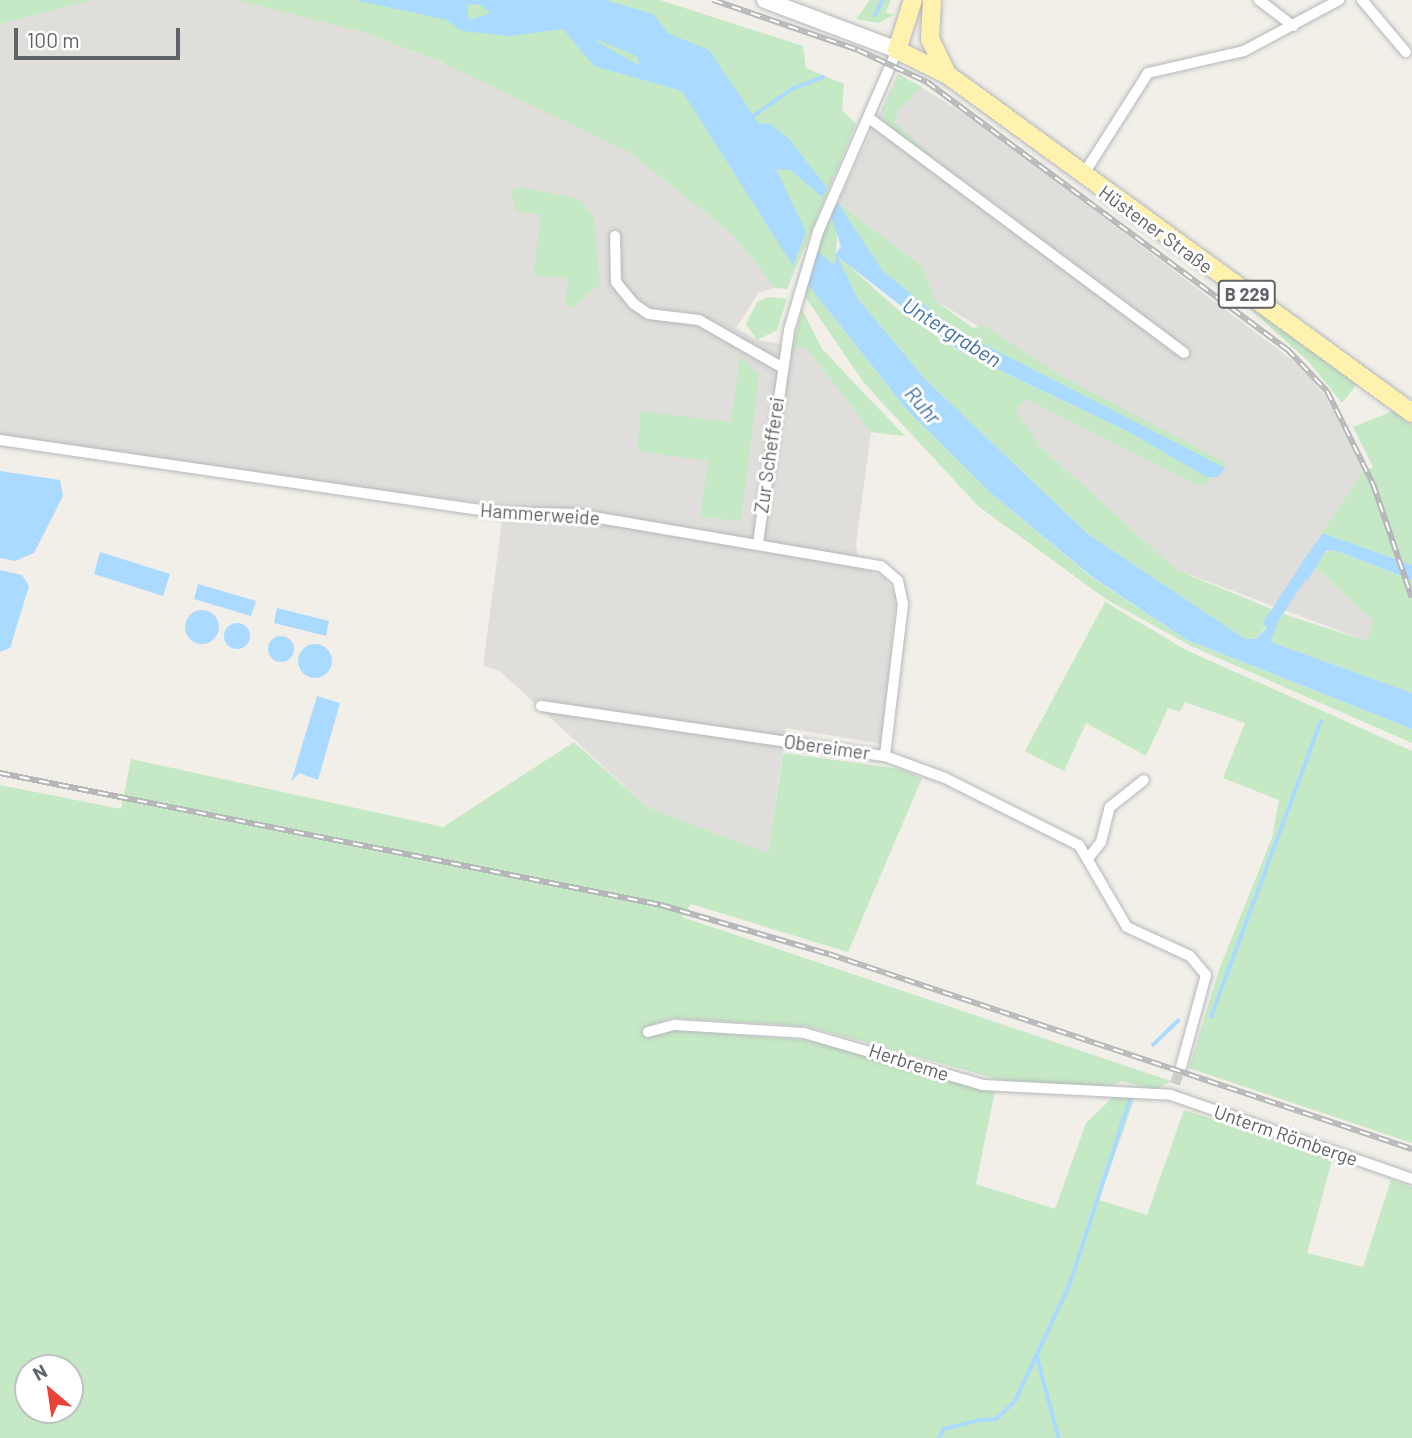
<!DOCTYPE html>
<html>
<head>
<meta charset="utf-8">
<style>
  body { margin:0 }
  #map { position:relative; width:1412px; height:1438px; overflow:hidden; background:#f1efe8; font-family:Barlow,sans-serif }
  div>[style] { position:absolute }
  .industrial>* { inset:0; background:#e0deda }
  .green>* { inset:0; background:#c5e8c5 }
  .water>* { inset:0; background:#aadaff }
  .round { border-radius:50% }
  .stream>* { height:3.5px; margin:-1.75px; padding:0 1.75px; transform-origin:1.75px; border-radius:1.75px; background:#aadaff }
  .canal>* { height:12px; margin:-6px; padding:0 6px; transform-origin:6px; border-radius:6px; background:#aadaff }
  .river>* { height:19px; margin:-9.5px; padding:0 9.5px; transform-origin:9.5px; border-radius:9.5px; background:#aadaff }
  .street-tunnel>* { height:10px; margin-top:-5px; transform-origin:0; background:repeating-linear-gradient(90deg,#ccccc8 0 10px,transparent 0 15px) }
  .roads { filter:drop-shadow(0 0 2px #b5b8bc) drop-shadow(0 0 2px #b5b8bc) }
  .street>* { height:10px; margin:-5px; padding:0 5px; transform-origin:5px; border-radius:5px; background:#fff }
  .secondary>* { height:16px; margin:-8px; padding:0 8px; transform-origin:8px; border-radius:8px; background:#fff }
  .primary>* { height:18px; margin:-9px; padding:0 9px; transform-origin:9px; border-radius:9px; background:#fff2af }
  .rail>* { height:6px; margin-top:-3px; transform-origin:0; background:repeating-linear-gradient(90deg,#fff 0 10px,#b6b7b8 0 20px); box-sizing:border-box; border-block:2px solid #b6b7b8 }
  span { translate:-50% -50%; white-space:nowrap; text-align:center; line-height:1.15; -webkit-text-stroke:6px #fff; paint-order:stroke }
  .shield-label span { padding:2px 5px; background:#fff; border:2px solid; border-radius:5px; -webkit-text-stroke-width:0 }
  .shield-label { font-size:18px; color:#5f6368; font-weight:700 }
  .street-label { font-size:19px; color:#5f6368 }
  .water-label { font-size:21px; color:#4174aa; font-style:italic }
  .north { position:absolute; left:14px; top:1354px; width:70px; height:70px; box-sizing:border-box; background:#fff; border:2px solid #bfc1c3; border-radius:50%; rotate:331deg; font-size:19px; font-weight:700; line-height:28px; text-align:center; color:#5f6368 }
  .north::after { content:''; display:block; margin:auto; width:24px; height:32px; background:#ea4335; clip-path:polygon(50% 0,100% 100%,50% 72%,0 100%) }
  .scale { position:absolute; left:14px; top:28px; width:166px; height:32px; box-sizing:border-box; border:4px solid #5f6368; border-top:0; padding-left:9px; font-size:21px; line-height:24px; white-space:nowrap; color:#5f6368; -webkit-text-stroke:5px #fff; paint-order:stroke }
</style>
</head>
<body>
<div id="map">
  <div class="industrial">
    <i style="clip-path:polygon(91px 0,236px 0,363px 32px,486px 80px,629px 152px,733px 235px,775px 288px,759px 292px,736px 328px,757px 340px,806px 348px,871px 432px,856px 544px,859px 567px,884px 577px,896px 595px,882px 744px,786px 728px,768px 853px,647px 807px,500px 671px,483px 666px,504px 506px,97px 454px,0 435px,0 24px)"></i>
    <i style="clip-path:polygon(898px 73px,976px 121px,1304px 369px,1325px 395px,1363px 471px,1305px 558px,1373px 621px,1367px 641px,1177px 570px,1041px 447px,1015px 410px,1026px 399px,1202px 487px,1060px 375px,936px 301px,922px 266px,838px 203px)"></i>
  </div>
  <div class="green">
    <i style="clip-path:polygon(0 0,91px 0,0 24px)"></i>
    <i style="clip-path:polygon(236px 0,660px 0,803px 46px,806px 68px,844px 84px,842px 110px,856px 124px,787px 289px,775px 288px,733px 235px,629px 152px,441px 62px,363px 32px)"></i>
    <i style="clip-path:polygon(870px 0,891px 0,886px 12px,894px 15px,879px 23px,856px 19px)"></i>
    <i style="clip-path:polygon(899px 75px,922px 87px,898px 111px,895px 123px,940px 164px,886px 124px,882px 109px)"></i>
    <i style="clip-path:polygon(519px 187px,580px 199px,594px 218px,600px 284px,574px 307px,565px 305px,568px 279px,533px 275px,541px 215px,516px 211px,511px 192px)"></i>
    <i style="clip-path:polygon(evenodd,838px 203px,922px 266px,936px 301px,973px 328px,983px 325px,1060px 375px,1228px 464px,1202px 487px,1026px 399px,1016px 410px,1041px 447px,1177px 570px,1286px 615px,1367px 641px,1373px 621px,1305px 558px,1363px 471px,1373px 467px,1353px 427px,1393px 411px,1412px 425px,1412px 565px,1323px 533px,1305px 558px,1334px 550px,1412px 580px,1412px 693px,1271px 642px,1278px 612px,1256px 639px,1245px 639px,1182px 602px,1088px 534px,926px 380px,858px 299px,835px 256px,834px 265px,818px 252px,806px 282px,907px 410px,993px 495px,1090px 576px,1187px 640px,1412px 729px,1412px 743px,1191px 646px,1106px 599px,978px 506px,864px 383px,806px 298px,805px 282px,830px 213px,838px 203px,838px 204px,882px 270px,954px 329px,1224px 468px,1207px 477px,1127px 431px,958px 351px,898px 310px,836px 254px,838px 204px)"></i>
    <i style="clip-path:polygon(769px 297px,787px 299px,777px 330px,757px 340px,746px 324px,757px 302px)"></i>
    <i style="clip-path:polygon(1241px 301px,1357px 384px,1342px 403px,1309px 362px)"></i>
    <i style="clip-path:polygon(802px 309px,822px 349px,905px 436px,871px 432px,806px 348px,793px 346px)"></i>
    <i style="clip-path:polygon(740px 356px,759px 375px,741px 521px,700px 517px,708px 461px,637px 451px,641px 411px,731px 422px)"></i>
    <i style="clip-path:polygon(1105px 602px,1186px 650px,1412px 751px,1412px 1143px,1189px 1068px,1220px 967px,1272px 838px,1279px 800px,1223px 778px,1245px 723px,1185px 702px,1180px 712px,1168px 708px,1146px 756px,1086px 723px,1064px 771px,1025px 751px)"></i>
    <i style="clip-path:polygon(evenodd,574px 742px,647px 807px,768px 853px,783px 753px,900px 769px,922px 778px,848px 952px,691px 904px,682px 917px,1171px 1081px,1155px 1090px,1122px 1081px,1105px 1088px,1012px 1083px,806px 1026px,671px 1018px,646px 1027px,824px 1042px,995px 1091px,976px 1184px,1055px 1209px,1086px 1123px,1113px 1097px,1135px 1097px,1099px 1200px,1147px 1215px,1184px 1110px,1333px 1156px,1307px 1253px,1363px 1267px,1391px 1180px,1412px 1187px,1412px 1438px,0 1438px,0 785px,121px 809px,131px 759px,443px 827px,574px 742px,28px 1368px,70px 1368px,70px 1410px,28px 1410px,28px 1368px)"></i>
  </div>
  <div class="water">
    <i style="clip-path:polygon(evenodd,355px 0,605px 0,653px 14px,669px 34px,709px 50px,759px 124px,769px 123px,790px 140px,827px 188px,822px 197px,791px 170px,776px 169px,806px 232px,793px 266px,682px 91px,594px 66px,563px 29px,510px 36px,462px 31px,447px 20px,355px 0,467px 4px,481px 5px,490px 13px,469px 20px,467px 4px,355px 0,582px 14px,631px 36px,640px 66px,598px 42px,582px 14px)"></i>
    <i style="clip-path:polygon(838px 203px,882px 270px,954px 329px,1225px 468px,1218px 477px,1207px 477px,1127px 431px,959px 351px,837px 256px,858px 299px,926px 380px,1088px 534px,1245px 639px,1256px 639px,1281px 613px,1271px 642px,1412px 693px,1412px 729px,1187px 640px,1091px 576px,993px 495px,907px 410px,806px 282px,817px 251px,834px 265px,836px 254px,841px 246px,830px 213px)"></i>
    <i style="clip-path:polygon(0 471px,60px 480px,63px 496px,34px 553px,15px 561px,0 558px)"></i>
    <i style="clip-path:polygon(1323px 533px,1412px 565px,1412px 580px,1334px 550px,1326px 551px,1307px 581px,1299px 576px,1302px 562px)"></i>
    <i style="clip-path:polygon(100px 552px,170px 574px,163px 596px,94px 574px)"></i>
    <i style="clip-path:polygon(0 570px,22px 575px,29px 586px,10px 648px,0 652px)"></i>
    <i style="clip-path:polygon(198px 584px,256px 601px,251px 616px,194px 599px)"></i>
    <i style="clip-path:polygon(277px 608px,329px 621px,326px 636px,274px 623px)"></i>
    <i class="round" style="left:185px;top:610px;width:34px;height:34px"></i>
    <i class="round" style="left:224px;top:623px;width:26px;height:26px"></i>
    <i class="round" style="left:268px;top:636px;width:26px;height:26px"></i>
    <i class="round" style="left:298px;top:644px;width:34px;height:34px"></i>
    <i style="clip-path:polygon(317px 696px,340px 703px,318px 780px,299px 773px,291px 782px)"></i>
  </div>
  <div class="stream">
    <i style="left:875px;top:15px;width:17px;rotate:-62deg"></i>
    <i style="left:752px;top:117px;width:49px;rotate:-35deg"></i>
    <i style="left:792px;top:89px;width:33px;rotate:-21deg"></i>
    <i style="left:1211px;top:1017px;width:315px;rotate:-69.6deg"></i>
    <i style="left:1153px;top:1045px;width:35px;rotate:-44deg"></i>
    <i style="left:1037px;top:1356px;width:85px;rotate:75deg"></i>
    <i style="left:984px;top:1420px;width:12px;rotate:-5deg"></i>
    <i style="left:996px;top:1419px;width:26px;rotate:-43deg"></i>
    <i style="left:1015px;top:1401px;width:129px;rotate:-64.8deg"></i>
    <i style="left:1070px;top:1284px;width:194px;rotate:-72deg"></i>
    <i style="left:939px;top:1438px;width:10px;rotate:-61deg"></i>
    <i style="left:944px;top:1429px;width:37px;rotate:-14deg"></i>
  </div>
  <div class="canal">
    <i style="left:1270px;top:623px;width:72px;rotate:-57deg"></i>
  </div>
  <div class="river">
    <i style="left:528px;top:0;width:137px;rotate:22.8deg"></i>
  </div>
  <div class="street-tunnel">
    <i style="left:1175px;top:1084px;width:18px;rotate:-71deg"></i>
  </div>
  <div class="roads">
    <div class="street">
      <i style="left:1259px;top:0;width:43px;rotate:37.4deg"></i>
      <i style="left:1362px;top:0;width:68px;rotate:49.8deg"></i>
      <i style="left:869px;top:118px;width:393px;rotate:36.7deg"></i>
      <i style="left:1083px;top:175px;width:121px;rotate:-57.5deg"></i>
      <i style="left:1148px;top:73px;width:98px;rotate:-12.9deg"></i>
      <i style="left:1244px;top:51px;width:108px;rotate:-28.2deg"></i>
      <i style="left:615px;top:236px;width:46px;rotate:88.8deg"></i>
      <i style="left:616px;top:282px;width:28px;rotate:51deg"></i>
      <i style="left:634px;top:304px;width:18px;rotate:34deg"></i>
      <i style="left:649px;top:314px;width:50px;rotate:6.8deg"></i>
      <i style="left:699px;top:320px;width:95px;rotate:29.8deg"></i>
      <i style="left:0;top:440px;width:499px;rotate:8.3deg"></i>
      <i style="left:494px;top:512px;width:82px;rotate:1.4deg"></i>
      <i style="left:576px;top:514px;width:309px;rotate:9.7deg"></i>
      <i style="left:881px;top:566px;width:23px;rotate:41deg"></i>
      <i style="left:898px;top:581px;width:24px;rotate:78deg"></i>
      <i style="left:903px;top:604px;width:153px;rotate:96.8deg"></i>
      <i style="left:758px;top:543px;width:215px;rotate:-81.7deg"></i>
      <i style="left:789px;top:330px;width:102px;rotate:-73.5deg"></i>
      <i style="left:818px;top:232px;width:198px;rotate:-66.5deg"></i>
      <i style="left:541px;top:706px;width:348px;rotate:8.3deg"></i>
      <i style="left:885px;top:756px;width:64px;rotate:20.1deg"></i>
      <i style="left:945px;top:778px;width:150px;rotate:26.6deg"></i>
      <i style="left:1079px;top:845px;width:95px;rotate:59.7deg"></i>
      <i style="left:1127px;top:927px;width:69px;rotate:24.7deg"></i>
      <i style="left:1190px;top:956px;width:25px;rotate:50deg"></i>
      <i style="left:1206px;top:975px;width:95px;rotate:105.2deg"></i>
      <i style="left:1089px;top:857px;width:19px;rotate:-51deg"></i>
      <i style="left:1101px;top:842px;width:36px;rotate:-76deg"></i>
      <i style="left:1110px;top:807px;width:43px;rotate:-38.5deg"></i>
      <i style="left:648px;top:1032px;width:28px;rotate:-15deg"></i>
      <i style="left:675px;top:1025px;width:129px;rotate:3.5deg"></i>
      <i style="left:804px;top:1033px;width:186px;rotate:16.2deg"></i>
      <i style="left:983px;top:1085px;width:188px;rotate:3deg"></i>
      <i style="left:1171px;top:1095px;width:255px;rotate:19.2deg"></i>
    </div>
    <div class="secondary">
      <i style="left:765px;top:0;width:141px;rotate:20.7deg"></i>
    </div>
    <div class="primary">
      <i style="left:932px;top:0;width:39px;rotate:93deg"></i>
      <i style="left:930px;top:39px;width:37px;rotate:64deg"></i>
      <i style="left:897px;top:50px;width:57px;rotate:26.1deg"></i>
      <i style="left:948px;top:75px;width:574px;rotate:36.07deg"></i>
      <i style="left:897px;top:50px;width:52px;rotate:-72.3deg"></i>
    </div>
  </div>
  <div class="rail">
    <i style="left:713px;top:0;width:153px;rotate:19deg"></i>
    <i style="left:858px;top:50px;width:76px;rotate:24.9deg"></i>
    <i style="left:927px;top:82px;width:448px;rotate:36.6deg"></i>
    <i style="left:1287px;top:349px;width:58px;rotate:46.4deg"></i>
    <i style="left:1327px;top:391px;width:104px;rotate:63.7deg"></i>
    <i style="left:1373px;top:484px;width:120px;rotate:71.1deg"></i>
    <i style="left:0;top:773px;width:674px;rotate:11.29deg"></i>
    <i style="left:661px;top:905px;width:175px;rotate:16.3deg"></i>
    <i style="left:829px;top:954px;width:615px;rotate:18.49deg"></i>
  </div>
  <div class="shield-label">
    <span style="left:1247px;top:294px">B 229</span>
  </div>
  <div class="street-label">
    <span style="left:1156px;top:229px;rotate:36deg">Hüstener Straße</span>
    <span style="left:769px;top:455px;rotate:-82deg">Zur Schefferei</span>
    <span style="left:540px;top:514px;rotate:4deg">Hammerweide</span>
    <span style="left:827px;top:747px;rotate:8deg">Obereimer</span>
    <span style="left:909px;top:1062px;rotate:18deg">Herbreme</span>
    <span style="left:1286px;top:1135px;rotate:19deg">Unterm Römberge</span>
  </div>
  <div class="water-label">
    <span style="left:952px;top:332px;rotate:32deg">Untergraben</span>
    <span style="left:923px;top:405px;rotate:49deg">Ruhr</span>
  </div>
  <div class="north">N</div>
  <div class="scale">100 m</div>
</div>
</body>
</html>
